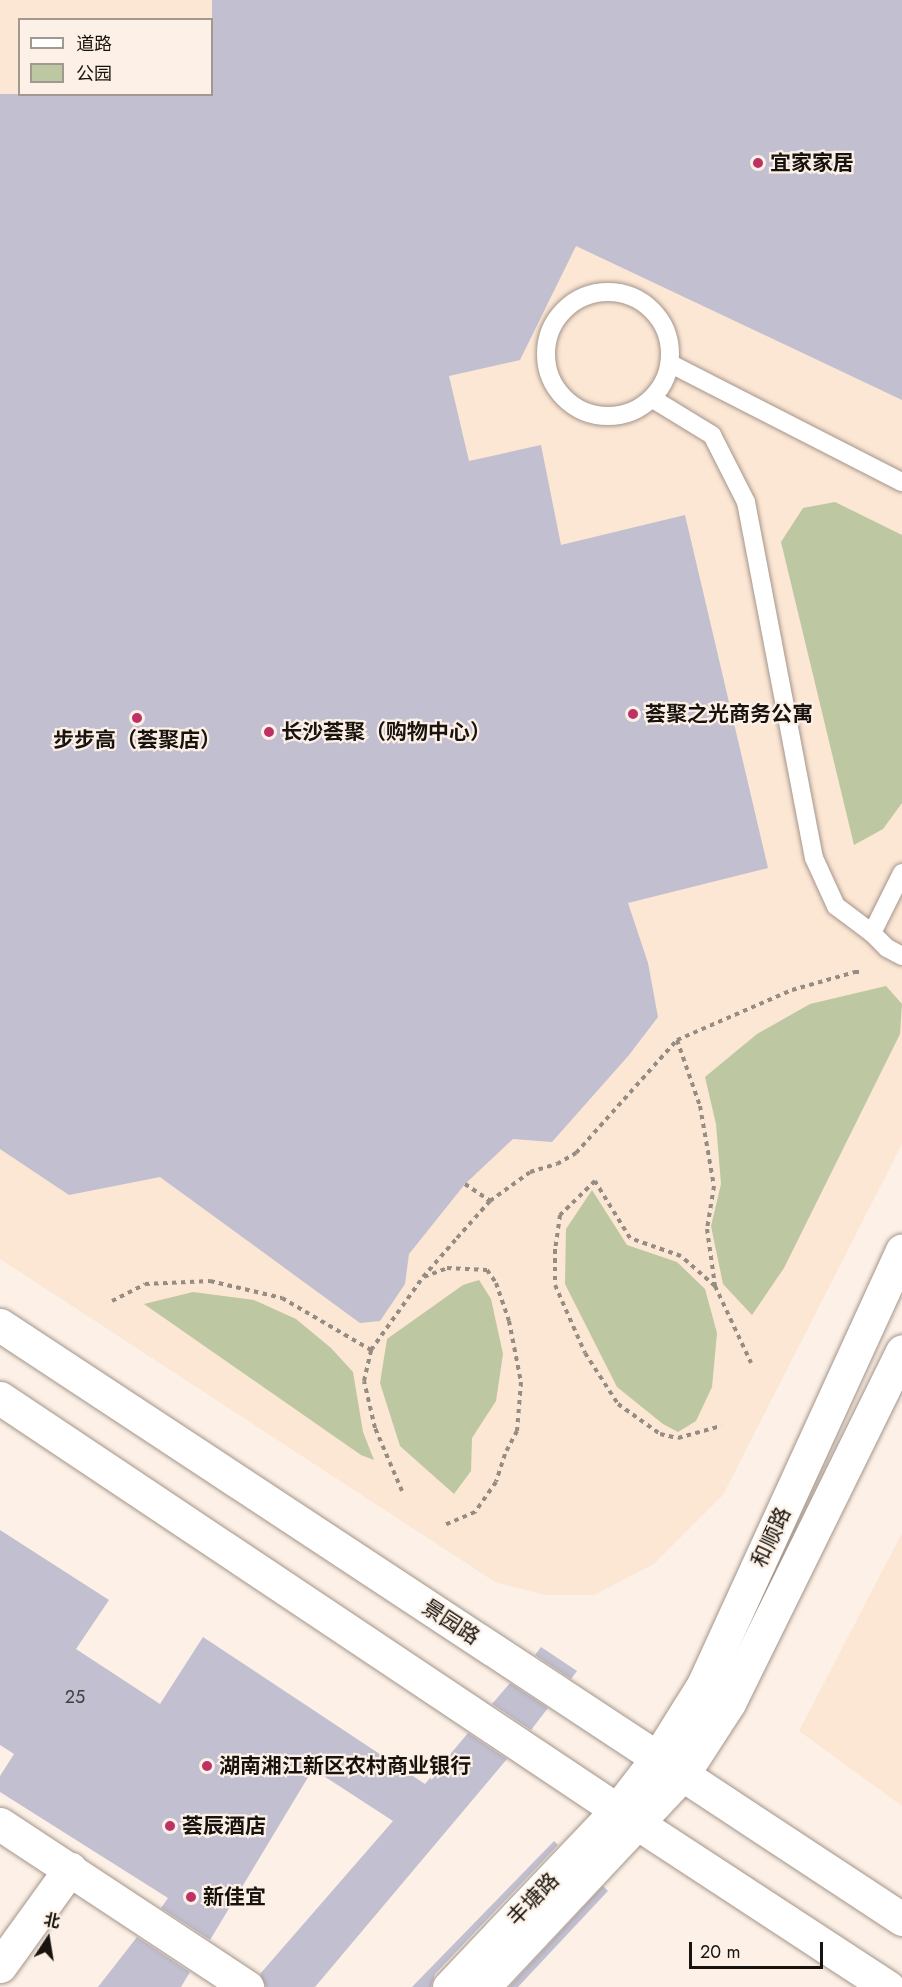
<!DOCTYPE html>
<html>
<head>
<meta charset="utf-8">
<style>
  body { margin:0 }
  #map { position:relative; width:902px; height:1987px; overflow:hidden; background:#fdf1e7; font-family:Jost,"Noto Sans SC",sans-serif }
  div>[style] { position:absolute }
  .built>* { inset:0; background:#fce6d4 }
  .green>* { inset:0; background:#bdc7a2 }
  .building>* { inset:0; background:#c1bfd0 }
  .path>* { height:4px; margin-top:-2px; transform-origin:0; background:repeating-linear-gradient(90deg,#958c84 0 4.5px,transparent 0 9px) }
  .roads { filter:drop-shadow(0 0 2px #a4958a) drop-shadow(0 0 2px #a4958a) }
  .lane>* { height:18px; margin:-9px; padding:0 9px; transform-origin:9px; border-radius:9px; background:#fff }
  .lane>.ring { margin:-9px; padding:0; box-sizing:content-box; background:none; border:18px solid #fff; border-radius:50% }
  .street>* { height:33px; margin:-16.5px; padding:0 16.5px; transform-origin:16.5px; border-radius:16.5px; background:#fff }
  .secondary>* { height:33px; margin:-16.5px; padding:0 16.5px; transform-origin:16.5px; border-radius:16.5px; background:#fff }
  .dots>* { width:16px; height:16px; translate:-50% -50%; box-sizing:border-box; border:3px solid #fdf1e7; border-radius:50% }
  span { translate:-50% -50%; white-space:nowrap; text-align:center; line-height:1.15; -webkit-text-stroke:4.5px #fdf1e7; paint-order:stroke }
  .number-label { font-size:18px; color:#423e3e }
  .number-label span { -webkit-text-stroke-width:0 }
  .poi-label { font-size:21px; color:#18130e; font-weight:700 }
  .left { translate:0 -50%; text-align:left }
  .street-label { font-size:21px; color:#18130e }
  .legend { position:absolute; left:18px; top:18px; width:195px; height:78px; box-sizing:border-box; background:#fdf1e7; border:2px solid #a19890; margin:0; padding:8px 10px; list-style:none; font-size:18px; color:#18130e }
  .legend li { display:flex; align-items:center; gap:12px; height:30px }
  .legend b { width:30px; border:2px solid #a19890 }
  .north { position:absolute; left:18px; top:1909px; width:60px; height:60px; -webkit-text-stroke:4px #fdf1e7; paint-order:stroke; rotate:12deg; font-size:16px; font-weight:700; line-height:24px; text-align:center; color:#18130e }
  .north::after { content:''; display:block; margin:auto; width:21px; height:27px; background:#18130e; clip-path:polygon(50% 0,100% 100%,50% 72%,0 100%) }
  .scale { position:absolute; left:689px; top:1942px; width:134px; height:27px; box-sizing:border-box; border:3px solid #18130e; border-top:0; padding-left:8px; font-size:18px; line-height:21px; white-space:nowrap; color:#18130e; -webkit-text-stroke:4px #fdf1e7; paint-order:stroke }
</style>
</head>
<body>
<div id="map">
  <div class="built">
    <i style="clip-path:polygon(evenodd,0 0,902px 0,902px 1144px,723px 1495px,654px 1564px,594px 1595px,545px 1595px,495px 1582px,0 1259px,0 0,20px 20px,212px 20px,212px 94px,20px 94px,20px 20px)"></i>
    <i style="clip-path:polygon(902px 1533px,902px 1806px,799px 1731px)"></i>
  </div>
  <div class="green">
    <i style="clip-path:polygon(835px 502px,902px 535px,902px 803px,883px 829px,854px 845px,781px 542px,803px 508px)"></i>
    <i style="clip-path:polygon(886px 986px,902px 1004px,900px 1034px,784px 1268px,752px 1315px,723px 1284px,711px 1226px,721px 1184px,716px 1124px,705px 1077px,757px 1034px,810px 1004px)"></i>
    <i style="clip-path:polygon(592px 1190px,627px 1245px,677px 1262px,705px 1289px,717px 1333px,712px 1387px,696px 1421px,678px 1432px,663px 1424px,617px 1387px,565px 1284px,566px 1229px)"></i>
    <i style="clip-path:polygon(479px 1280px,491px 1299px,503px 1354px,496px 1401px,472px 1438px,471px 1471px,454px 1494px,400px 1446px,380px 1383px,387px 1339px,463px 1285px)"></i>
    <i style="clip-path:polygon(193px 1292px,254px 1300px,296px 1319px,331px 1348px,353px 1372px,363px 1432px,374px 1460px,361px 1455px,144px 1304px)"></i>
  </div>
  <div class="building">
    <i style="clip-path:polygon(212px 0,902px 0,902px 400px,576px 246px,520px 360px,449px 376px,469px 461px,541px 445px,561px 545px,685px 515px,768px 868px,628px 903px,648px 963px,658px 1017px,629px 1055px,552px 1142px,513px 1139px,465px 1184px,409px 1254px,405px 1284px,380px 1321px,360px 1323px,160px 1177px,69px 1195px,0 1149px,0 94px,212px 94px)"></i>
    <i style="clip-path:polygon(0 1530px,109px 1600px,76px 1649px,160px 1704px,203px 1637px,425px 1784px,468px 1733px,507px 1759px,315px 1987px,266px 1987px,260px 1974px,393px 1821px,313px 1769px,210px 1940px,161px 1908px,168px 1898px,0 1792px,0 1776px,14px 1754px,0 1745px)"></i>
    <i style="clip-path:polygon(541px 1647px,577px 1671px,571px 1679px,535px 1655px)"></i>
    <i style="clip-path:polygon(510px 1683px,548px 1708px,531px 1730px,492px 1704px)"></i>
    <i style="clip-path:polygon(554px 1841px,558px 1845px,435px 1974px,431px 1987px,412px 1987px)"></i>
    <i style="clip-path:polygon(603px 1886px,608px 1891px,518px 1987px,509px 1987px)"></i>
    <i style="clip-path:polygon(137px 1937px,190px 1972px,181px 1987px,98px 1987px)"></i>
  </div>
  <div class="path">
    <i style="left:677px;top:1040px;width:70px;rotate:70.8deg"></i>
    <i style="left:700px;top:1106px;width:81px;rotate:80.1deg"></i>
    <i style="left:714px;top:1186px;width:44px;rotate:99.2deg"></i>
    <i style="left:707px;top:1229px;width:58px;rotate:82deg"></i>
    <i style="left:715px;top:1286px;width:85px;rotate:64.9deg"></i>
    <i style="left:465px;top:1184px;width:30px;rotate:34deg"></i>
    <i style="left:424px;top:1277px;width:25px;rotate:-21deg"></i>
    <i style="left:447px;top:1268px;width:40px;rotate:2.9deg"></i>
    <i style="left:487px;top:1270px;width:16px;rotate:55deg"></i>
    <i style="left:496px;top:1283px;width:40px;rotate:71.1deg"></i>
    <i style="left:509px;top:1321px;width:62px;rotate:78.9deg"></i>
    <i style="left:521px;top:1382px;width:49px;rotate:94.7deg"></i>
    <i style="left:517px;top:1431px;width:26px;rotate:118deg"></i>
    <i style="left:505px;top:1454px;width:29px;rotate:108deg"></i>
    <i style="left:496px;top:1482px;width:37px;rotate:125deg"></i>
    <i style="left:475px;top:1512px;width:34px;rotate:157deg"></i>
    <i style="left:715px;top:1286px;width:45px;rotate:-138.6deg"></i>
    <i style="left:681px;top:1256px;width:54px;rotate:-160.6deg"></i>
    <i style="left:630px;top:1238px;width:67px;rotate:-121.6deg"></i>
    <i style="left:595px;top:1181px;width:49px;rotate:135.8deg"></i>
    <i style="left:560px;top:1215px;width:34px;rotate:98deg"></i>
    <i style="left:555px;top:1249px;width:36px;rotate:90deg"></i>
    <i style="left:555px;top:1285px;width:74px;rotate:66.2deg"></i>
    <i style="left:585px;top:1353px;width:61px;rotate:57.1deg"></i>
    <i style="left:618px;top:1404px;width:52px;rotate:35.5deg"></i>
    <i style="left:660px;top:1434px;width:18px;rotate:13deg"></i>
    <i style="left:678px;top:1438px;width:45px;rotate:-15.6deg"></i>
    <i style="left:112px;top:1301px;width:37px;rotate:-27deg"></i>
    <i style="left:145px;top:1284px;width:65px;rotate:-2.6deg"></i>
    <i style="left:210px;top:1281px;width:74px;rotate:13.3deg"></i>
    <i style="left:282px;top:1298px;width:103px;rotate:30.3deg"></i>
    <i style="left:402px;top:1491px;width:69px;rotate:-113.2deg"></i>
    <i style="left:375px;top:1428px;width:48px;rotate:-103.2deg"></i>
    <i style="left:364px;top:1381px;width:32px;rotate:-77deg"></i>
    <i style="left:371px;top:1350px;width:90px;rotate:-54.5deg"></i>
    <i style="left:423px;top:1277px;width:52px;rotate:-48.9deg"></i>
    <i style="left:457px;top:1238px;width:50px;rotate:-48.3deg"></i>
    <i style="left:490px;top:1201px;width:49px;rotate:-35.9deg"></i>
    <i style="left:530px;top:1172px;width:28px;rotate:-17deg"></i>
    <i style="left:557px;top:1164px;width:22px;rotate:-30deg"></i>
    <i style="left:576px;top:1153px;width:152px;rotate:-48.2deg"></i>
    <i style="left:677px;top:1040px;width:125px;rotate:-23.5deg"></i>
    <i style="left:792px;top:990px;width:66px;rotate:-15.9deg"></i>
    <i style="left:855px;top:972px;width:9px"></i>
  </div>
  <div class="roads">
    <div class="lane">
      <i class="ring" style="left:546px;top:292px;width:106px;height:106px"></i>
      <i style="left:671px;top:364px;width:259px;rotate:27.1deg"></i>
      <i style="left:653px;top:399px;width:69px;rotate:31.4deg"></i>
      <i style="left:712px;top:435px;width:75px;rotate:63.1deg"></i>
      <i style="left:746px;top:502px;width:362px;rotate:79.2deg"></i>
      <i style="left:814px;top:858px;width:53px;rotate:65.4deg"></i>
      <i style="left:836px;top:906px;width:45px;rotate:36.9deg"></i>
      <i style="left:872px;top:933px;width:21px;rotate:45deg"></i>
      <i style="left:887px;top:948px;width:17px;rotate:28deg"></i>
      <i style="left:872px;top:933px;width:67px;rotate:-63.4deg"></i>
    </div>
    <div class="street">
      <i style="left:0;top:1824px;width:296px;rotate:33.4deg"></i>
      <i style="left:0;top:1966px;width:120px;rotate:-54.2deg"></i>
    </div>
    <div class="secondary">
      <i style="left:0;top:1325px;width:1080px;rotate:33.37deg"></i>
      <i style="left:0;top:1398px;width:742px;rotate:33.73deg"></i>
      <i style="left:617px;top:1810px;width:324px;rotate:33.2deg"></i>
      <i style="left:449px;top:1987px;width:244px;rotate:-46.5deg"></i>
      <i style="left:617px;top:1810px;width:67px;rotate:-52.3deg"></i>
      <i style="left:658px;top:1757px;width:85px;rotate:-58deg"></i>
      <i style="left:703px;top:1685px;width:478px;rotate:-65.4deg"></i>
      <i style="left:483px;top:1987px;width:292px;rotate:-46.8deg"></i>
      <i style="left:683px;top:1774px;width:85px;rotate:-57.1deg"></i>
      <i style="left:729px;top:1703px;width:392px;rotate:-63.8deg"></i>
    </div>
  </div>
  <div class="dots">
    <i style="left:758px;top:163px;background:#bd3165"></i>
    <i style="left:633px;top:714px;background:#bd3165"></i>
    <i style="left:137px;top:718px;background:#bd3165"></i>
    <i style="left:269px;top:732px;background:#bd3165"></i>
    <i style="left:207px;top:1766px;background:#bd3165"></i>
    <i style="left:170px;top:1826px;background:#bd3165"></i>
    <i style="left:191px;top:1897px;background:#bd3165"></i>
  </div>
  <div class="number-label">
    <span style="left:75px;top:1697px">25</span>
  </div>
  <div class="poi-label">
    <span class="left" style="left:770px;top:163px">宜家家居</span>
    <span class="left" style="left:645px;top:714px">荟聚之光商务公寓</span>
    <span class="left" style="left:281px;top:732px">长沙荟聚（购物中心）</span>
    <span style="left:137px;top:740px">步步高（荟聚店）</span>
    <span class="left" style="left:219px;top:1766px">湖南湘江新区农村商业银行</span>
    <span class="left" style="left:182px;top:1826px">荟辰酒店</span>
    <span class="left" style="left:203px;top:1897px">新佳宜</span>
  </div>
  <div class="street-label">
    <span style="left:771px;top:1537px;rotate:-65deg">和顺路</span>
    <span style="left:451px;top:1622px;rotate:33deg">景园路</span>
    <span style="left:533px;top:1899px;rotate:-46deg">丰塘路</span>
  </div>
  <ul class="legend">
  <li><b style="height:8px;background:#fff"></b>道路</li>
  <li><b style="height:16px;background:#bdc7a2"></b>公园</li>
  </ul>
  <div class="north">北</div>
  <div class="scale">20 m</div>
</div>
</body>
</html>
